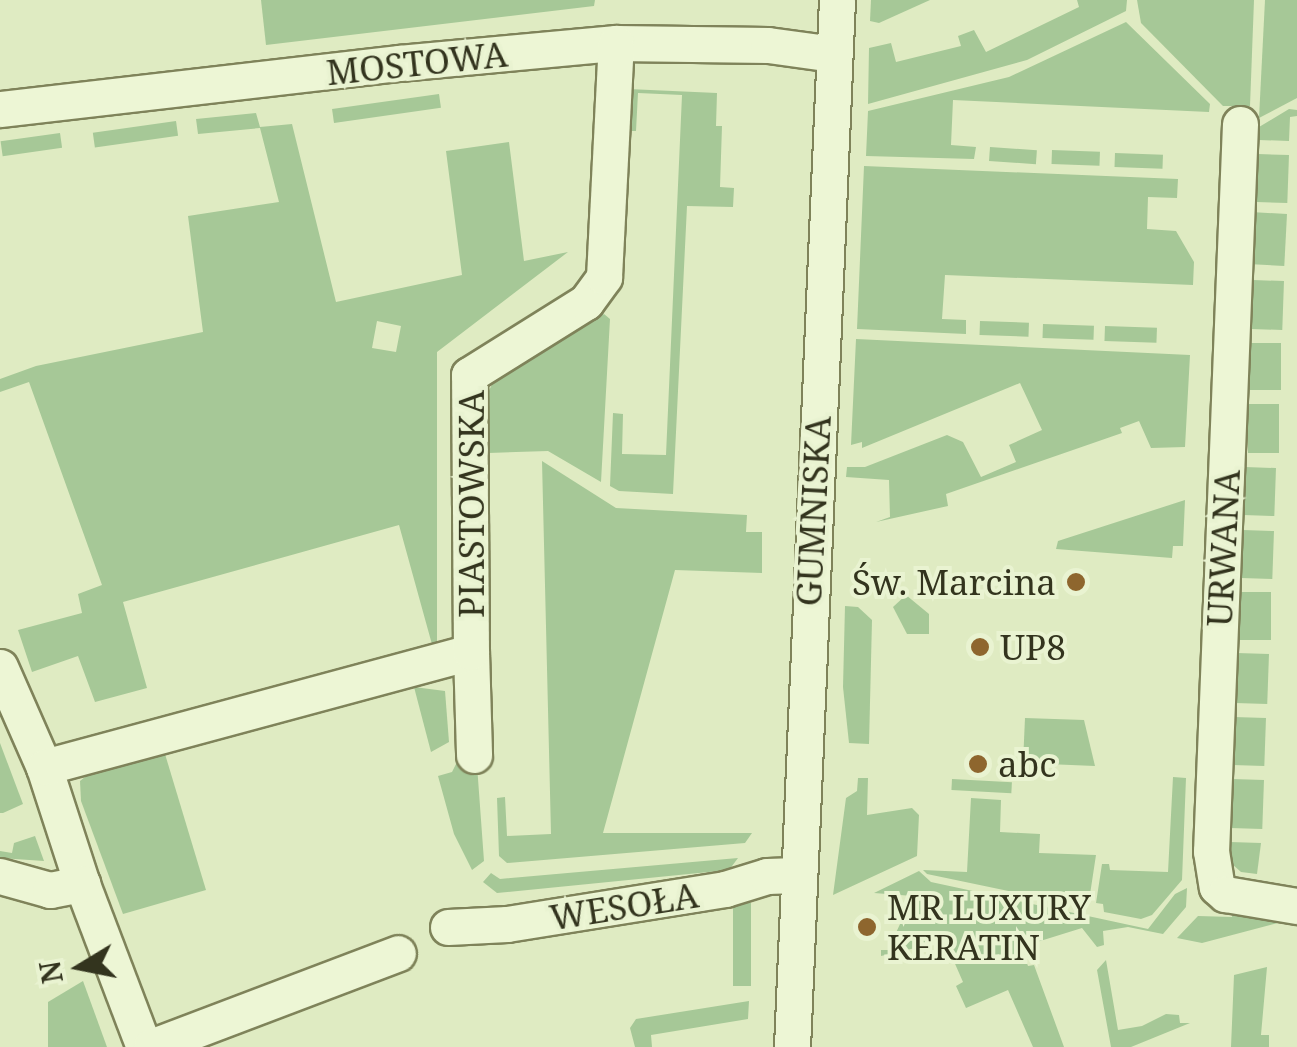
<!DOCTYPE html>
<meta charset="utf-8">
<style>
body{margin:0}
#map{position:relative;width:1297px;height:1047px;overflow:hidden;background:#dfebc2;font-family:"Noto Serif",serif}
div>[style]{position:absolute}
.green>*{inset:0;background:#a6c897;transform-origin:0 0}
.roads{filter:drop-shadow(2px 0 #7f835a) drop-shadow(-2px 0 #7f835a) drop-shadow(0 2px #7f835a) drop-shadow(0 -2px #7f835a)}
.minor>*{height:35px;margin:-17.5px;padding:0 17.5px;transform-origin:17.5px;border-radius:17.5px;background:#edf6d5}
.dots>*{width:28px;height:28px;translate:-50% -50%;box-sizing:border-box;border:5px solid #e9f3d1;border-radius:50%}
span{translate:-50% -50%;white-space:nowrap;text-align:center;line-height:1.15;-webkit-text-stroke:8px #e9f3d1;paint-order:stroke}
.street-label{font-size:35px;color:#33341e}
.poi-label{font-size:35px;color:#33341e}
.right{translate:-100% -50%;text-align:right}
.left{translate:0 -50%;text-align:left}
.north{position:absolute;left:30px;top:917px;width:100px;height:100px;-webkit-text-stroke:8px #e9f3d1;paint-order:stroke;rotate:260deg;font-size:28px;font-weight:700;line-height:40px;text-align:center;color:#33341e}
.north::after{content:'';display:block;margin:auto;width:35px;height:45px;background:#33341e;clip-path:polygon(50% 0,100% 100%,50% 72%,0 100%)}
</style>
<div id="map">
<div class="green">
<i style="clip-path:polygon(261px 0,595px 0,594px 6px,266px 45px)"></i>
<i style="clip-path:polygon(871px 0,930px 0,879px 23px,870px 21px)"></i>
<i style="clip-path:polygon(1077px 0,1127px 0,1126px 11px,1027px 60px,868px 104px,869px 48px,891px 43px,896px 62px,961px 46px,958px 36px,974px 30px,986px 52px,1079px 7px)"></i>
<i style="clip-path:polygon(1137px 0,1254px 0,1250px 106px,1223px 106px,1141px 23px)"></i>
<i style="clip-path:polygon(1265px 0,1297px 0,1297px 98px,1259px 118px)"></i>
<i style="clip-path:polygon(1126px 22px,1210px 104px,1209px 112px,953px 100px,951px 145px,976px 147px,974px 159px,866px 156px,868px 111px,1009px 77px)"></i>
<i style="clip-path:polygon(628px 89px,717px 93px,716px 126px,722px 126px,720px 187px,734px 188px,733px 207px,687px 206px,673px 494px,619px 491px,610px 486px,613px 413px,623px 414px,622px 454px,666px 455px,682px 95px,638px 93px,636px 131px,626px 131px)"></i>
<i style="left:439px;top:94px;width:14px;height:108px;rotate:82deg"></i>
<i style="clip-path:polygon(1289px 109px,1297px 110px,1297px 116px,1290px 117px,1289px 141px,1259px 140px,1259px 127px)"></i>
<i style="clip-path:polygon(evenodd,256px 113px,260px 127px,292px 124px,336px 302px,462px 275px,446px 151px,509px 142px,524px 261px,568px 252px,437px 352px,437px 645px,433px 648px,399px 525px,123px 602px,147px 688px,95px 702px,78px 656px,32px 672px,18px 630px,82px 613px,78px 594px,102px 585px,29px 382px,0 392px,0 379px,36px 366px,203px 332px,188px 216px,279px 202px,260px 128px,198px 134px,196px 119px,256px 113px,377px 321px,401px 326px,396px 352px,372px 348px,377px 321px)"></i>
<i style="left:176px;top:121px;width:15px;height:84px;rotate:82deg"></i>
<i style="left:60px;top:133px;width:15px;height:60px;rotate:82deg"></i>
<i style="left:990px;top:147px;width:47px;height:14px;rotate:4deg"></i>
<i style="left:1052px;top:150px;width:48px;height:14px;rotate:2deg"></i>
<i style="left:1115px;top:153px;width:48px;height:14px;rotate:2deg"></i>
<i style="left:1258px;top:154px;width:31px;height:48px;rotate:2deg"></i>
<i style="clip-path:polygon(864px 166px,1178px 179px,1177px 198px,1148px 197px,1147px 229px,1176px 231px,1194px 262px,1193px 285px,945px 275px,942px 319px,966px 320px,966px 334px,857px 329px)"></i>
<i style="left:1287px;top:214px;width:52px;height:32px;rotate:93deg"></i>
<i style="left:1253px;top:280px;width:31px;height:49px;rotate:2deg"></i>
<i style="clip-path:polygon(604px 314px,610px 319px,601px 482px,548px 451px,488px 453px,487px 395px,494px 380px)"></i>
<i style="left:980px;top:321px;width:49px;height:14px;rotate:2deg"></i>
<i style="left:1043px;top:324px;width:51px;height:14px;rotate:2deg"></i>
<i style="left:1105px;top:326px;width:52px;height:15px;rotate:2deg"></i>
<i style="clip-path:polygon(856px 339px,1190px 355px,1185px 447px,1151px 448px,1139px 421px,1120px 428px,1122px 433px,946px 494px,948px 506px,876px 522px,890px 517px,889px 480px,846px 477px,847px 467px,865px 467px,947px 435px,963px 442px,981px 477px,1016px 462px,1009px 445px,1042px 430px,1020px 383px,862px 448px,862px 442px,851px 445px)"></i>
<i style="left:1250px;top:343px;width:31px;height:47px"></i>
<i style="left:1248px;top:404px;width:31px;height:49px"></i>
<i style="clip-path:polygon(542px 461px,616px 508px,747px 515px,746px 532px,762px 532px,762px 573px,675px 570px,603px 833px,752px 833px,745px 843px,507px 863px,499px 856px,497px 798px,505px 797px,507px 836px,551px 834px)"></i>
<i style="left:1245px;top:467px;width:31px;height:48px;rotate:2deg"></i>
<i style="clip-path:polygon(1185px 500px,1183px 546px,1173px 546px,1172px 558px,1056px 549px,1058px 541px)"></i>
<i style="left:1243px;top:530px;width:31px;height:48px;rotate:2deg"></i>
<i style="left:1239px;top:592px;width:32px;height:48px"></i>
<i style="clip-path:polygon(906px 595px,929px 614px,929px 634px,907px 634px,893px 607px)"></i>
<i style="clip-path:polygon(845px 606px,858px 607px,872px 620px,869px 744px,849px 743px,843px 687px)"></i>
<i style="left:1237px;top:653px;width:32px;height:50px;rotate:2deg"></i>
<i style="clip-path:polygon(414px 687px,445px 691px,449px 742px,431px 752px)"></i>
<i style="left:1234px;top:717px;width:32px;height:48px;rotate:2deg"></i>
<i style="clip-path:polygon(1025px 718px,1084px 720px,1095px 766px,1023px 763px)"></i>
<i style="clip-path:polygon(0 743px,23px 804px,3px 813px,0 813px)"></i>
<i style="clip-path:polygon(165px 754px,206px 890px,123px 914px,81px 801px,80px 781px,90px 773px)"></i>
<i style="clip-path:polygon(460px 756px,477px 765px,484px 861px,472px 870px,454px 834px,438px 776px,452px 772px)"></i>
<i style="clip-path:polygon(1173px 777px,1186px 778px,1182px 880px,1152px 915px,1141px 919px,1104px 912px,1103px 904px,1096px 903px,1102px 864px,1109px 864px,1110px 870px,1168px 872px)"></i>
<i style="clip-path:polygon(858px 778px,868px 778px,867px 815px,912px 808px,919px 815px,917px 856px,833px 895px,846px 798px,857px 791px)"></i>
<i style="left:952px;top:779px;width:60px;height:11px;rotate:3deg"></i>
<i style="left:1232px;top:779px;width:32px;height:49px;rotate:2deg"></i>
<i style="clip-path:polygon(971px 798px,1001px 800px,1000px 832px,1040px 834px,1039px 853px,1096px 855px,1089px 901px,1056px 896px,1051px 900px,927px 874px,923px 870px,967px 872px)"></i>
<i style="clip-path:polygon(35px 836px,44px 861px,0 858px,0 851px,12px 853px,14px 843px)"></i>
<i style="clip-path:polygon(1230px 842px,1261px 843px,1257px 874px,1241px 872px,1232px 864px)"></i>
<i style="clip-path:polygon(738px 858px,729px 870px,497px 893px,483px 882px,491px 873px,500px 879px)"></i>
<i style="clip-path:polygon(919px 871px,931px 882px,1148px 929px,1175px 894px,1187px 888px,1186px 907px,1163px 934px,1128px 927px,1103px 931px,1104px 945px,1097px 947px,1082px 928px,1021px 947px,1028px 966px,1034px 965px,1064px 1047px,1033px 1047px,1008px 990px,966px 1008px,956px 986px,963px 982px,945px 941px,881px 956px,881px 950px,888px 950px,913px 896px,874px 893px)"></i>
<i style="left:733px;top:903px;width:18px;height:83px"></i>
<i style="clip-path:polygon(1233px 911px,1297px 918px,1202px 943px,1177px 938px,1198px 916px,1232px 917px)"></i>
<i style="clip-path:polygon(1106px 960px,1118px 1030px,1142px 1026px,1166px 1014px,1179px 1015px,1180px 1023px,1190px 1023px,1131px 1047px,1111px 1047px,1097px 970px)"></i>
<i style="clip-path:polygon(1267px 967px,1261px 1035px,1269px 1035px,1269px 1047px,1231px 1047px,1234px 975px)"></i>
<i style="clip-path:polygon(83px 981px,107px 1047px,48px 1047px,48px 1002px)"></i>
<i style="clip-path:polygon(749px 1001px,748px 1019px,651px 1035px,652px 1047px,635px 1047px,630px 1028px,636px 1019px)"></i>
</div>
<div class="roads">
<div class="minor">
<i style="left:0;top:109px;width:402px;rotate:-6.6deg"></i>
<i style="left:399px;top:63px;width:218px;rotate:-5.3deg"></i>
<i style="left:616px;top:43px;width:152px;rotate:0.8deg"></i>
<i style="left:768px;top:45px;width:67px;rotate:7.8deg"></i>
<i style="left:1240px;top:124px;width:728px;rotate:92.28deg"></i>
<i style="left:1211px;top:851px;width:36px;rotate:81deg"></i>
<i style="left:1217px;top:887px;width:11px;rotate:41deg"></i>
<i style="left:1225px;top:894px;width:73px;rotate:9.5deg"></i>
<i style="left:471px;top:652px;width:103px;rotate:88.3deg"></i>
<i style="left:0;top:667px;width:109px;rotate:66.3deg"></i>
<i style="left:44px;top:767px;width:123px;rotate:72deg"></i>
<i style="left:82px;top:884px;width:174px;rotate:69.2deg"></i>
<i style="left:44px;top:767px;width:442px;rotate:-15.1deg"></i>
<i style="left:471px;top:652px;width:277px;rotate:-90.4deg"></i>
<i style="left:469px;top:375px;width:138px;rotate:-32deg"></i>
<i style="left:586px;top:302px;width:31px;rotate:-54deg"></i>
<i style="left:604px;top:277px;width:234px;rotate:-87.1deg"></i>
<i style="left:0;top:876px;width:52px;rotate:15.6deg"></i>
<i style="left:50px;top:890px;width:33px;rotate:-11deg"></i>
<i style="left:448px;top:927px;width:59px;rotate:-2.9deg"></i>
<i style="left:507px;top:924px;width:221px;rotate:-9.1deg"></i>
<i style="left:725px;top:889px;width:44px;rotate:-17.2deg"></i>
<i style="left:767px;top:876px;width:30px;rotate:-2deg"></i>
<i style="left:151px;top:1047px;width:264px;rotate:-20.8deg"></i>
<i style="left:792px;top:1047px;width:1048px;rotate:-87.54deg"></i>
</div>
</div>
<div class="dots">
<i style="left:1076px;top:582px;background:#8e662e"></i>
<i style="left:980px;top:647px;background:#8e662e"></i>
<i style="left:978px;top:764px;background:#8e662e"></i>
<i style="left:867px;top:927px;background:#8e662e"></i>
</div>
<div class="street-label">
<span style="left:417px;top:63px;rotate:-6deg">MOSTOWA</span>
<span style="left:471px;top:504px;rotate:-90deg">PIASTOWSKA</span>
<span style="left:813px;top:511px;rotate:-87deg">GUMNISKA</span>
<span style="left:1223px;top:548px;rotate:-87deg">URWANA</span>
<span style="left:624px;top:906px;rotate:-9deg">WESOŁA</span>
</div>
<div class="poi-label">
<span class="right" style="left:1056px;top:582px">Św. Marcina</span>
<span class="left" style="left:1000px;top:647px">UP8</span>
<span class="left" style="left:998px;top:764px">abc</span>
<span class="left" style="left:887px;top:927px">MR LUXURY<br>KERATIN</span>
</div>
<div class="north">N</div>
</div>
